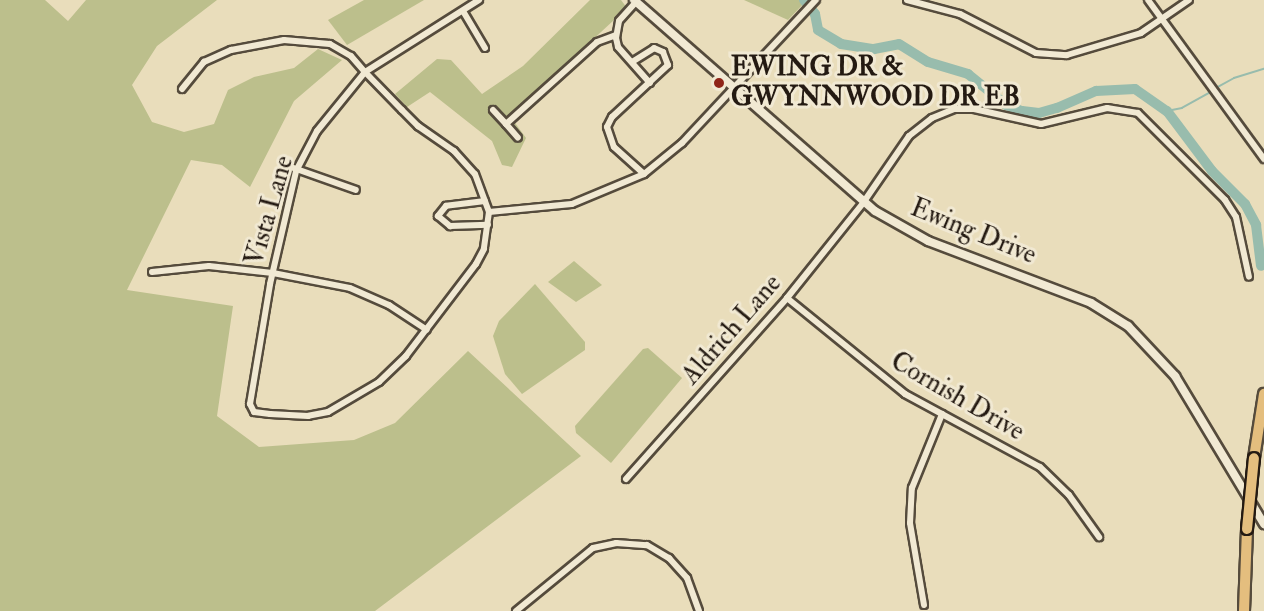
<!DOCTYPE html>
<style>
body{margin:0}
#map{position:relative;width:1264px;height:611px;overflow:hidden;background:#e9ddbb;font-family:"IM FELL Double Pica",serif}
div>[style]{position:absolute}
.green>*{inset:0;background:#bcbf8c}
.stream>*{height:1.5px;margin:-0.75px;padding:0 0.75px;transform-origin:0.75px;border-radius:0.75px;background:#98bcad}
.river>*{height:10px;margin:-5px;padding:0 5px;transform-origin:5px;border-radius:5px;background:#98bcad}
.roads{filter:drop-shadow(2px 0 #554b3c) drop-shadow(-2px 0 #554b3c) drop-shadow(0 2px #554b3c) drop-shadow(0 -2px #554b3c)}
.street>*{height:6px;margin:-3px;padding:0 3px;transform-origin:3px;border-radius:3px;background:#f1e9d3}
.secondary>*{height:8px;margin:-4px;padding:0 4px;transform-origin:4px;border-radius:4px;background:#f1e9d3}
.highway>*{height:10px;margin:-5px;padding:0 5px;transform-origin:5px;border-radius:5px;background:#e4be7e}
.bridges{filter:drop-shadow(2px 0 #241a12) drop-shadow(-2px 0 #241a12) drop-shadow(0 2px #241a12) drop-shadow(0 -2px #241a12)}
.highway-bridge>*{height:10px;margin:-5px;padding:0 5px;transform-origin:5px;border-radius:5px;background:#e4be7e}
.dots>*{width:16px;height:16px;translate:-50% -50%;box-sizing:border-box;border:3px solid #f1e9d3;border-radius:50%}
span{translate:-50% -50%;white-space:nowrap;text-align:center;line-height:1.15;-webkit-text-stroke:6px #f1e9d3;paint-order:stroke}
.poi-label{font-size:26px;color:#241a12;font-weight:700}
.left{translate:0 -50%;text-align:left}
.street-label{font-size:26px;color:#241a12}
</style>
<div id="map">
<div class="green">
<i style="clip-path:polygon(0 0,45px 0,68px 21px,86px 0,217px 0,157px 46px,132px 85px,152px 122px,184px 132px,214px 124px,228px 90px,254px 77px,294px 68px,318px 49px,342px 60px,294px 101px,250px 187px,222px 165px,191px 160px,127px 290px,233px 306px,217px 416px,259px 447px,354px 440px,395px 423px,468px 351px,581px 456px,375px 611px,0 611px)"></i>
<i style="clip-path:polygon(364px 0,424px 0,347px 45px,328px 20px)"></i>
<i style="clip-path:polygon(590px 0,621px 0,627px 8px,510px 116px,526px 138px,512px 167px,502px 165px,492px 141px,430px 92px,407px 107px,395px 94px,437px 59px,451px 60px,482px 94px,523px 66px)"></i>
<i style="clip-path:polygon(744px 0,807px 0,788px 20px)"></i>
<i style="clip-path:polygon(574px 261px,602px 285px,576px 302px,548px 282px)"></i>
<i style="clip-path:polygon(535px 284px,585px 342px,585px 350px,522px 394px,505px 374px,493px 336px,499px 321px)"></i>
<i style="clip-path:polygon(648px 348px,682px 378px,611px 463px,576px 433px,575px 426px,643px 349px)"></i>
</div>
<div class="stream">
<i style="left:1218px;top:87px;width:18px;rotate:-29deg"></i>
<i style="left:1234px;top:78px;width:31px;rotate:-17deg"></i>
<i style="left:1167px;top:111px;width:15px;rotate:-11deg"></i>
<i style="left:1182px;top:108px;width:31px;rotate:-29deg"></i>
</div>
<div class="river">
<i style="left:804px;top:0;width:18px;rotate:52deg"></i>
<i style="left:815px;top:14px;width:16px;rotate:79deg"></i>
<i style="left:818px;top:30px;width:27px;rotate:31deg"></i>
<i style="left:841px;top:44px;width:33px;rotate:9deg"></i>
<i style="left:874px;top:49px;width:25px;rotate:-11deg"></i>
<i style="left:899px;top:44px;width:34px;rotate:32deg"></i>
<i style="left:928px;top:62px;width:42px;rotate:16.7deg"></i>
<i style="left:968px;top:74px;width:49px;rotate:39.2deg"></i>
<i style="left:1006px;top:105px;width:17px;rotate:21deg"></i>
<i style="left:1022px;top:111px;width:17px;rotate:7deg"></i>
<i style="left:1039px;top:113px;width:19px;rotate:-16deg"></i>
<i style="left:1057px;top:108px;width:43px;rotate:-23.6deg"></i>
<i style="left:1096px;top:91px;width:39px;rotate:-3deg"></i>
<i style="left:1135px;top:89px;width:39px;rotate:35deg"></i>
<i style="left:1167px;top:111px;width:75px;rotate:53.1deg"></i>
<i style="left:1212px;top:171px;width:47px;rotate:45deg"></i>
<i style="left:1245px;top:204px;width:24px;rotate:62deg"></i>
<i style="left:1256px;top:225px;width:41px;rotate:83deg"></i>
</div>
<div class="roads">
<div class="street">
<i style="left:907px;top:0;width:55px;rotate:14.8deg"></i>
<i style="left:960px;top:14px;width:85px;rotate:27.2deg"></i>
<i style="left:1036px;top:53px;width:31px;rotate:4deg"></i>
<i style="left:1067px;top:55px;width:77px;rotate:-16.6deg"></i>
<i style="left:1141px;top:33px;width:58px;rotate:-34.5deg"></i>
<i style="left:1148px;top:0;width:197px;rotate:53.9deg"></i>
<i style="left:636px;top:2px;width:25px;rotate:132deg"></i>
<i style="left:619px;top:21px;width:17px;rotate:100deg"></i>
<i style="left:616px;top:38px;width:9px;rotate:77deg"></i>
<i style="left:618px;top:47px;width:48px;rotate:48.4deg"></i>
<i style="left:463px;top:11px;width:43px;rotate:59.3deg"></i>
<i style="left:632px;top:62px;width:26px;rotate:-32deg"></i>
<i style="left:654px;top:48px;width:10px;rotate:24deg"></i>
<i style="left:663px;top:52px;width:14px;rotate:69deg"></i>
<i style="left:668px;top:65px;width:76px;rotate:137.1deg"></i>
<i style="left:612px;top:117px;width:11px;rotate:117deg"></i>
<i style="left:607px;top:127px;width:21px;rotate:71deg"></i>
<i style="left:614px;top:147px;width:40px;rotate:42deg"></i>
<i style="left:182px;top:89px;width:35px;rotate:-51deg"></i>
<i style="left:204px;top:62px;width:30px;rotate:-24deg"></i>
<i style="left:231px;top:50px;width:54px;rotate:-10.7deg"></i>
<i style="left:284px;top:40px;width:46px;rotate:5deg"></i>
<i style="left:330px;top:44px;width:24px;rotate:30deg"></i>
<i style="left:351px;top:56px;width:21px;rotate:49deg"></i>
<i style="left:365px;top:72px;width:53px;rotate:45.8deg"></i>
<i style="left:402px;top:110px;width:23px;rotate:45deg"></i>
<i style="left:418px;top:126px;width:44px;rotate:34.8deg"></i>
<i style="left:454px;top:151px;width:31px;rotate:48deg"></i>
<i style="left:475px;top:174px;width:40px;rotate:69.8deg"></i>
<i style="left:489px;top:212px;width:37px;rotate:98deg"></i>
<i style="left:484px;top:249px;width:17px;rotate:118deg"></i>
<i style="left:476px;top:264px;width:116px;rotate:127.3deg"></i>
<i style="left:406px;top:356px;width:37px;rotate:136deg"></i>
<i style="left:379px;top:382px;width:59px;rotate:149.5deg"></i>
<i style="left:328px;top:412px;width:20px;rotate:169deg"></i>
<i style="left:308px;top:416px;width:38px;rotate:-177deg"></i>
<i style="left:270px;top:414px;width:16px;rotate:-173deg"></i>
<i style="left:254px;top:412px;width:9px;rotate:-117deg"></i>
<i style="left:250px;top:404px;width:122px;rotate:-80.5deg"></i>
<i style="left:270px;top:284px;width:116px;rotate:-77deg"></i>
<i style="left:296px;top:171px;width:45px;rotate:-62.3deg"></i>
<i style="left:317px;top:131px;width:76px;rotate:-50.9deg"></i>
<i style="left:365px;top:72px;width:135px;rotate:-32.3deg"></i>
<i style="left:493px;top:110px;width:19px;rotate:47deg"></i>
<i style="left:506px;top:124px;width:122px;rotate:-42deg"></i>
<i style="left:597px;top:42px;width:20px;rotate:-20deg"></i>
<i style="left:506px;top:124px;width:18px;rotate:49deg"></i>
<i style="left:285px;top:165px;width:75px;rotate:19.4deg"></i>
<i style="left:485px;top:201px;width:39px;rotate:173deg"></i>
<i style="left:446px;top:206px;width:13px;rotate:129deg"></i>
<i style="left:438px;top:216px;width:16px;rotate:40deg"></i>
<i style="left:450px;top:226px;width:38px;rotate:-2deg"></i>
<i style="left:489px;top:212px;width:83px;rotate:-5.5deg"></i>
<i style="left:572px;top:204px;width:78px;rotate:-22.6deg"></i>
<i style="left:644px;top:174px;width:49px;rotate:-39.2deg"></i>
<i style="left:682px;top:143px;width:196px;rotate:-46.9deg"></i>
<i style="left:152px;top:272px;width:57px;rotate:-6deg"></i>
<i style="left:209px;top:266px;width:64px;rotate:6.2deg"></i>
<i style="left:273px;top:273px;width:78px;rotate:11deg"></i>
<i style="left:350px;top:288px;width:43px;rotate:23.6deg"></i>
<i style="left:389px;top:305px;width:45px;rotate:33.3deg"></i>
<i style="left:787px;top:298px;width:152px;rotate:39.1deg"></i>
<i style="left:905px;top:394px;width:153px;rotate:28.4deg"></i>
<i style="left:1040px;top:467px;width:40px;rotate:44deg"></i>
<i style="left:1069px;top:495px;width:52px;rotate:54.5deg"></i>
<i style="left:626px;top:479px;width:242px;rotate:-48.3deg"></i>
<i style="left:787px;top:298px;width:122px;rotate:-51.3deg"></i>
<i style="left:863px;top:203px;width:81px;rotate:-55.5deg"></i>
<i style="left:909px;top:136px;width:29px;rotate:-38deg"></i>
<i style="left:932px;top:118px;width:24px;rotate:-22deg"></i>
<i style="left:954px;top:109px;width:20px"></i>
<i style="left:974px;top:109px;width:69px;rotate:12.6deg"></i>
<i style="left:1041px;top:124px;width:68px;rotate:-13.6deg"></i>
<i style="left:1107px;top:108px;width:31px;rotate:9deg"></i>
<i style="left:1138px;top:113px;width:123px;rotate:45deg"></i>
<i style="left:1225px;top:200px;width:20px;rotate:57deg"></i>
<i style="left:1236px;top:217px;width:61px;rotate:77.8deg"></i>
<i style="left:924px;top:605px;width:83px;rotate:-99.7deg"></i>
<i style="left:910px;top:523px;width:35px;rotate:-87deg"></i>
<i style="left:912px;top:488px;width:80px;rotate:-67.9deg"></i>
<i style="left:516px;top:611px;width:99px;rotate:-39.3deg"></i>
<i style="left:593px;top:548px;width:24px;rotate:-12deg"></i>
<i style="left:616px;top:543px;width:31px;rotate:4deg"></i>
<i style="left:647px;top:545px;width:26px;rotate:31deg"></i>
<i style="left:669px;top:558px;width:27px;rotate:48deg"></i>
<i style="left:687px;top:578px;width:35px;rotate:70deg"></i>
</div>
<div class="secondary">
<i style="left:634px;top:0;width:320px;rotate:41.2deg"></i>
<i style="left:875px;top:211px;width:61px;rotate:29.5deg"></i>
<i style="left:928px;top:241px;width:174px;rotate:20.8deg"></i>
<i style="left:1091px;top:303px;width:44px;rotate:31.9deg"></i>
<i style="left:1128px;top:326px;width:69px;rotate:46.8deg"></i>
<i style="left:1175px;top:376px;width:173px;rotate:59deg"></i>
</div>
<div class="highway">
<i style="left:1254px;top:458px;width:65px;rotate:-81.1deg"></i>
<i style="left:1244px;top:611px;width:82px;rotate:-87.9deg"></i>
</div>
</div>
<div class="bridges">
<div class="highway-bridge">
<i style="left:1247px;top:529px;width:71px;rotate:-84.4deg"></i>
</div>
</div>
<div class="dots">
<i style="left:719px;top:83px;background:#8f2418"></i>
</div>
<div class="poi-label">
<span class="left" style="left:731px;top:83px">EWING DR &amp;<br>GWYNNWOOD DR EB</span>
</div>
<div class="street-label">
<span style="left:270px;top:211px;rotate:-74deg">Vista Lane</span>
<span style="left:973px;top:232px;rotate:22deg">Ewing Drive</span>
<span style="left:732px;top:330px;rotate:-49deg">Aldrich Lane</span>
<span style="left:957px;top:397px;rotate:30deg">Cornish Drive</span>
</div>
</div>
